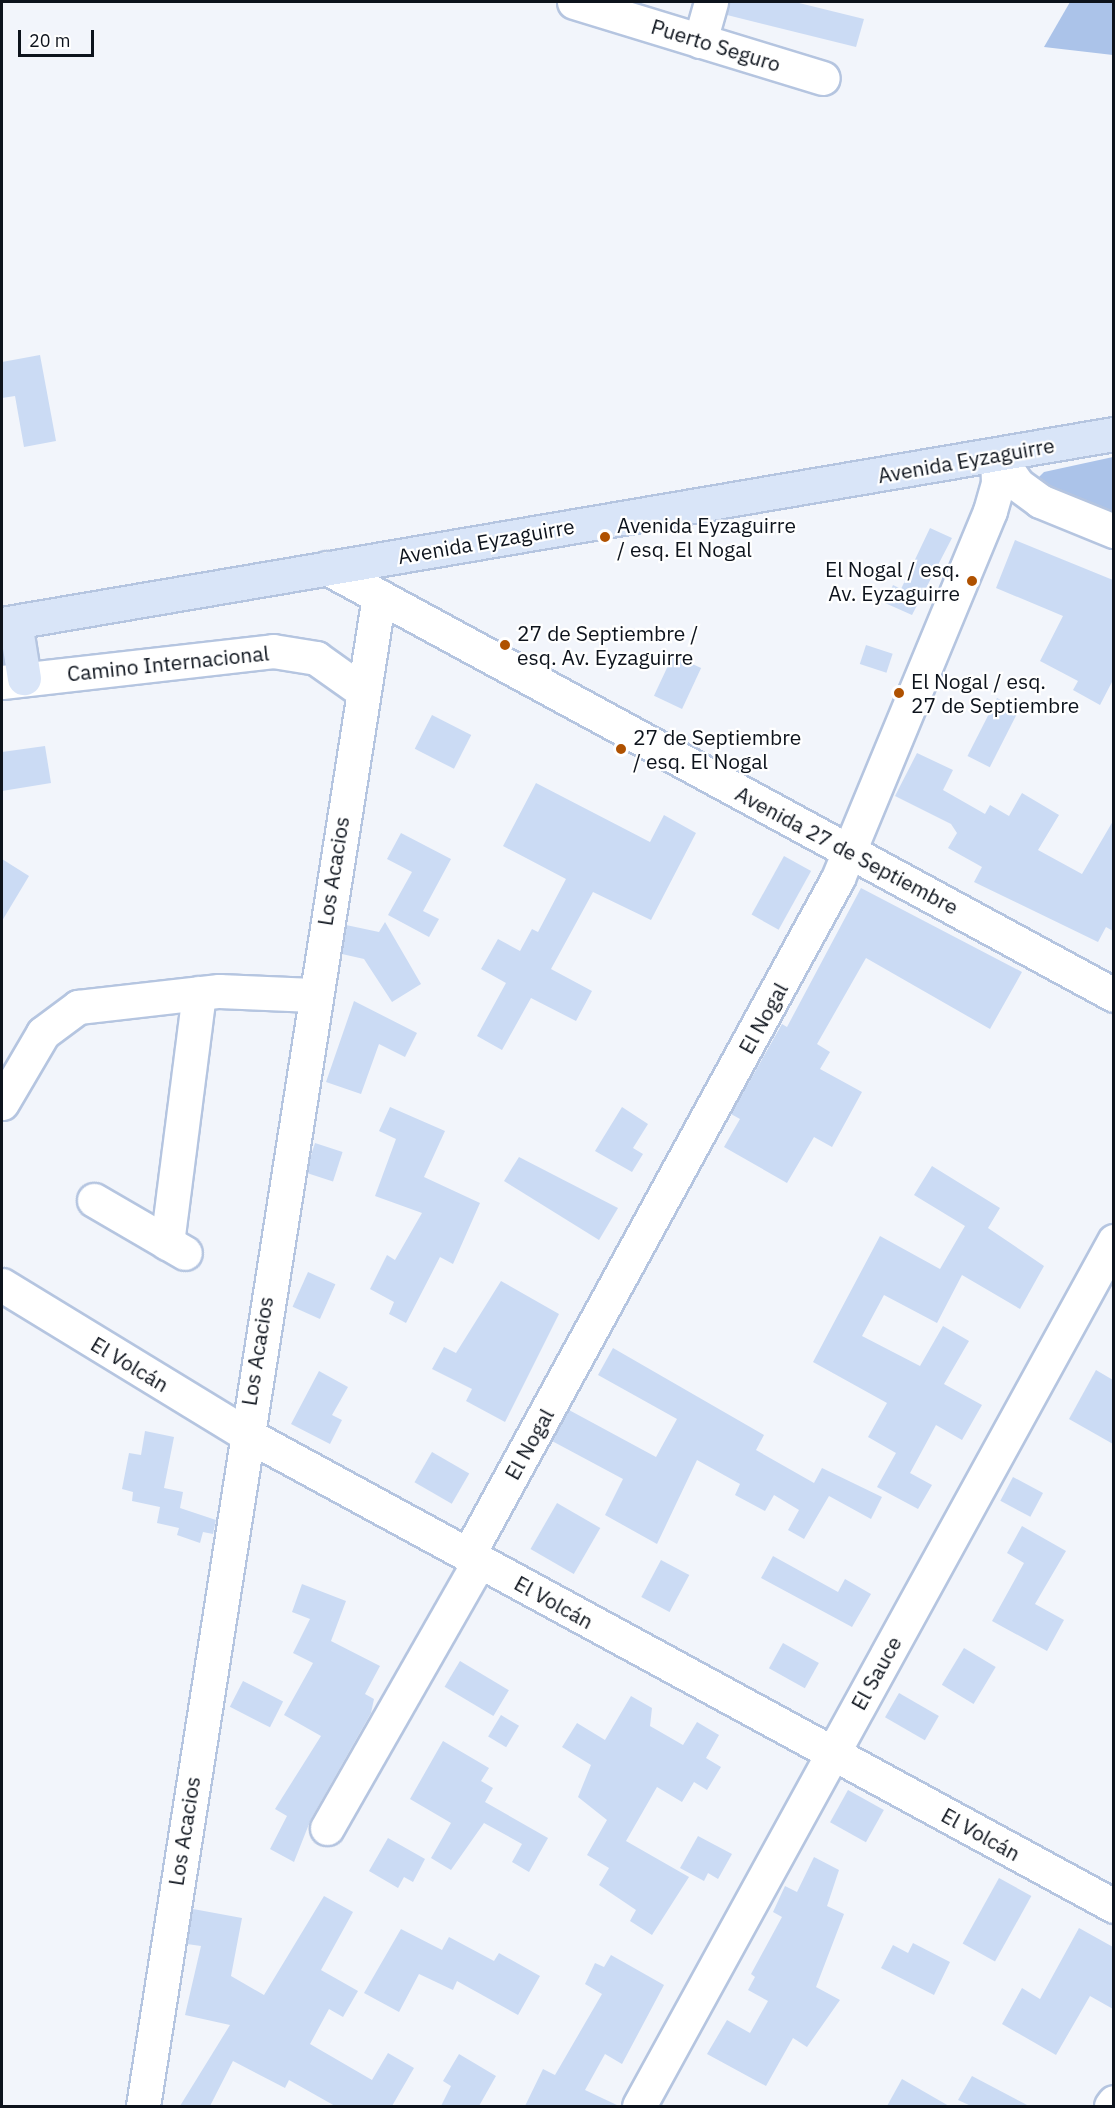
<!DOCTYPE html>
<meta charset="utf-8">
<style>
body{margin:0}
#map{position:relative;width:1115px;height:2108px;overflow:hidden;background:#f2f5fb;font-family:"IBM Plex Sans",sans-serif}
div>[style]{position:absolute}
.green>*{inset:0;background:#abc3e9}
.building>*{inset:0;background:#cbdbf4;transform-origin:0 0}
.roads{filter:drop-shadow(2px 0 #b5c5e0) drop-shadow(-2px 0 #b5c5e0) drop-shadow(0 2px #b5c5e0) drop-shadow(0 -2px #b5c5e0)}
.minor>*{height:33px;margin:-16.5px;padding:0 16.5px;transform-origin:16.5px;border-radius:16.5px;background:#fff}
.major>*{height:33px;margin:-16.5px;padding:0 16.5px;transform-origin:16.5px;border-radius:16.5px;background:#d9e5f8}
.dots>*{width:16px;height:16px;translate:-50% -50%;box-sizing:border-box;border:3px solid #fff;border-radius:50%}
span{translate:-50% -50%;white-space:nowrap;text-align:center;line-height:1.15;-webkit-text-stroke:4.5px #fff;paint-order:stroke}
.street-label{font-size:21px;color:#0d131c}
.poi-label{font-size:21px;color:#0d131c}
.left{translate:0 -50%;text-align:left}
.right{translate:-100% -50%;text-align:right}
.frame{position:absolute;inset:0;border:3px solid #0d131c;pointer-events:none}
.scale{position:absolute;left:18px;top:30px;width:76px;height:27px;box-sizing:border-box;border:3px solid #0d131c;border-top:0;padding-left:8px;font-size:18px;line-height:21px;white-space:nowrap;color:#0d131c;-webkit-text-stroke:4px #fff;paint-order:stroke}
</style>
<div id="map">
<div class="green">
<i style="clip-path:polygon(1070px 2px,1113px 2px,1113px 55px,1044px 47px)"></i>
<i style="clip-path:polygon(1113px 457px,1113px 526px,1037px 479px,1044px 472px)"></i>
</div>
<div class="building">
<i style="clip-path:polygon(729px 2px,795px 2px,864px 19px,856px 47px,727px 15px)"></i>
<i style="clip-path:polygon(40px 355px,56px 441px,24px 447px,15px 396px,2px 398px,2px 362px)"></i>
<i style="clip-path:polygon(930px 528px,952px 538px,912px 615px,885px 603px,893px 585px,901px 589px)"></i>
<i style="clip-path:polygon(1015px 540px,1113px 580px,1113px 680px,1100px 705px,1073px 690px,1078px 681px,1040px 661px,1063px 616px,996px 588px)"></i>
<i style="left:866px;top:645px;width:28px;height:20px;rotate:18deg"></i>
<i style="left:673px;top:655px;width:31px;height:45px;rotate:25deg"></i>
<i style="left:997px;top:698px;width:25px;height:65px;rotate:27deg"></i>
<i style="left:432px;top:715px;width:44px;height:38px;rotate:27deg"></i>
<i style="clip-path:polygon(45px 746px,51px 783px,2px 791px,2px 752px)"></i>
<i style="clip-path:polygon(917px 753px,953px 770px,943px 790px,985px 814px,990px 805px,1009px 816px,1022px 793px,1059px 815px,1038px 850px,1082px 874px,1113px 821px,1113px 931px,1106px 927px,1098px 942px,974px 882px,982px 867px,948px 848px,957px 833px,951px 824px,895px 796px)"></i>
<i style="clip-path:polygon(536px 783px,650px 842px,664px 815px,696px 833px,651px 920px,593px 892px,551px 969px,592px 991px,576px 1021px,531px 998px,502px 1050px,477px 1036px,506px 983px,481px 969px,498px 939px,520px 951px,532px 929px,538px 932px,566px 879px,503px 846px)"></i>
<i style="clip-path:polygon(401px 833px,451px 859px,423px 911px,439px 919px,429px 937px,388px 915px,412px 872px,387px 859px)"></i>
<i style="left:784px;top:856px;width:31px;height:67px;rotate:29deg"></i>
<i style="clip-path:polygon(2px 859px,29px 876px,2px 921px)"></i>
<i style="clip-path:polygon(861px 888px,1022px 972px,990px 1029px,866px 958px,817px 1044px,830px 1052px,820px 1069px,862px 1092px,832px 1147px,814px 1137px,787px 1183px,724px 1147px,740px 1119px,731px 1114px,782px 1024px,787px 1027px)"></i>
<i style="clip-path:polygon(385px 922px,421px 984px,392px 1002px,364px 959px,342px 954px,346px 925px,379px 932px)"></i>
<i style="clip-path:polygon(354px 1001px,417px 1033px,405px 1057px,379px 1044px,361px 1094px,326px 1082px)"></i>
<i style="clip-path:polygon(390px 1107px,445px 1131px,424px 1177px,480px 1203px,453px 1264px,440px 1257px,406px 1323px,389px 1314px,394px 1302px,370px 1289px,387px 1255px,395px 1260px,422px 1213px,375px 1196px,396px 1139px,379px 1131px)"></i>
<i style="clip-path:polygon(622px 1107px,648px 1124px,633px 1148px,643px 1154px,632px 1172px,595px 1151px)"></i>
<i style="left:315px;top:1143px;width:29px;height:31px;rotate:18deg"></i>
<i style="clip-path:polygon(519px 1157px,618px 1208px,599px 1240px,504px 1181px)"></i>
<i style="clip-path:polygon(932px 1166px,1000px 1208px,988px 1228px,1044px 1266px,1020px 1309px,962px 1275px,937px 1323px,884px 1295px,862px 1336px,920px 1366px,943px 1326px,969px 1341px,944px 1384px,982px 1405px,962px 1440px,936px 1425px,910px 1473px,932px 1485px,918px 1509px,877px 1487px,896px 1453px,868px 1437px,887px 1403px,813px 1362px,880px 1236px,940px 1269px,965px 1226px,914px 1195px)"></i>
<i style="left:308px;top:1272px;width:30px;height:38px;rotate:24deg"></i>
<i style="clip-path:polygon(501px 1281px,559px 1314px,505px 1422px,466px 1401px,472px 1389px,432px 1369px,444px 1347px,456px 1353px)"></i>
<i style="clip-path:polygon(613px 1348px,764px 1435px,756px 1450px,814px 1483px,822px 1468px,882px 1497px,871px 1519px,829px 1496px,804px 1539px,788px 1530px,799px 1510px,774px 1495px,765px 1511px,735px 1495px,740px 1484px,697px 1460px,657px 1544px,605px 1515px,623px 1479px,552px 1441px,569px 1410px,656px 1457px,677px 1419px,598px 1375px)"></i>
<i style="clip-path:polygon(1096px 1370px,1113px 1380px,1113px 1444px,1069px 1419px)"></i>
<i style="clip-path:polygon(319px 1371px,348px 1387px,332px 1415px,342px 1420px,330px 1444px,291px 1424px)"></i>
<i style="clip-path:polygon(145px 1431px,174px 1437px,164px 1488px,183px 1492px,180px 1508px,216px 1520px,213px 1534px,203px 1532px,200px 1543px,177px 1535px,179px 1528px,157px 1523px,160px 1507px,132px 1501px,133px 1492px,122px 1489px,129px 1453px,141px 1455px)"></i>
<i style="left:432px;top:1452px;width:43px;height:35px;rotate:30deg"></i>
<i style="left:1013px;top:1477px;width:34px;height:27px;rotate:28deg"></i>
<i style="left:557px;top:1503px;width:50px;height:53px;rotate:30deg"></i>
<i style="clip-path:polygon(1022px 1526px,1066px 1551px,1035px 1604px,1064px 1620px,1047px 1651px,992px 1621px,1024px 1563px,1007px 1553px)"></i>
<i style="clip-path:polygon(773px 1556px,838px 1592px,845px 1579px,871px 1594px,852px 1627px,761px 1578px)"></i>
<i style="left:661px;top:1560px;width:32px;height:42px;rotate:28deg"></i>
<i style="clip-path:polygon(302px 1584px,346px 1601px,331px 1641px,380px 1666px,365px 1694px,374px 1699px,371px 1713px,311px 1819px,294px 1862px,270px 1849px,287px 1816px,275px 1809px,321px 1736px,284px 1715px,313px 1663px,293px 1653px,310px 1619px,292px 1612px)"></i>
<i style="left:783px;top:1643px;width:41px;height:29px;rotate:29deg"></i>
<i style="left:964px;top:1648px;width:37px;height:43px;rotate:31deg"></i>
<i style="left:460px;top:1661px;width:57px;height:30px;rotate:31deg"></i>
<i style="left:243px;top:1681px;width:45px;height:29px;rotate:27deg"></i>
<i style="left:899px;top:1693px;width:46px;height:28px;rotate:30deg"></i>
<i style="clip-path:polygon(631px 1696px,652px 1708px,650px 1726px,683px 1745px,697px 1722px,719px 1735px,706px 1758px,721px 1767px,707px 1790px,694px 1782px,682px 1802px,657px 1787px,626px 1841px,689px 1877px,652px 1935px,630px 1921px,636px 1910px,599px 1885px,609px 1868px,587px 1855px,607px 1820px,578px 1797px,591px 1765px,562px 1747px,577px 1723px,605px 1740px)"></i>
<i style="left:501px;top:1715px;width:21px;height:25px;rotate:31deg"></i>
<i style="clip-path:polygon(443px 1741px,489px 1768px,481px 1781px,493px 1788px,485px 1802px,548px 1838px,529px 1872px,512px 1862px,522px 1844px,484px 1823px,451px 1870px,431px 1858px,451px 1823px,410px 1799px)"></i>
<i style="left:848px;top:1790px;width:41px;height:37px;rotate:29deg"></i>
<i style="clip-path:polygon(698px 1836px,732px 1854px,718px 1879px,708px 1873px,704px 1881px,680px 1868px)"></i>
<i style="clip-path:polygon(388px 1838px,425px 1859px,413px 1882px,404px 1877px,398px 1888px,369px 1871px)"></i>
<i style="clip-path:polygon(814px 1857px,839px 1870px,827px 1906px,844px 1914px,816px 1987px,840px 2000px,807px 2047px,793px 2038px,766px 2086px,707px 2054px,727px 2020px,750px 2033px,768px 2001px,748px 1990px,755px 1977px,751px 1974px,782px 1917px,773px 1912px,785px 1886px,797px 1892px)"></i>
<i style="left:999px;top:1878px;width:37px;height:75px;rotate:29deg"></i>
<i style="clip-path:polygon(324px 1896px,353px 1912px,321px 1970px,358px 1991px,343px 2017px,329px 2009px,310px 2044px,372px 2080px,388px 2053px,414px 2068px,392px 2106px,335px 2106px,289px 2080px,285px 2088px,233px 2061px,210px 2106px,180px 2106px,230px 2025px,185px 2015px,201px 1946px,187px 1944px,193px 1909px,242px 1918px,231px 1976px,264px 1995px)"></i>
<i style="clip-path:polygon(1079px 1928px,1113px 1947px,1113px 2009px,1090px 1996px,1056px 2055px,1002px 2024px,1022px 1988px,1040px 1999px)"></i>
<i style="clip-path:polygon(401px 1929px,442px 1950px,449px 1937px,494px 1961px,499px 1953px,540px 1976px,518px 2015px,457px 1981px,453px 1990px,419px 1974px,399px 2012px,364px 1993px)"></i>
<i style="clip-path:polygon(913px 1943px,950px 1962px,934px 1995px,881px 1968px,893px 1945px,908px 1953px)"></i>
<i style="clip-path:polygon(611px 1955px,664px 1985px,622px 2064px,605px 2054px,585px 2090px,619px 2106px,525px 2106px,543px 2069px,555px 2075px,602px 1994px,585px 1984px,595px 1963px,604px 1967px)"></i>
<i style="clip-path:polygon(459px 2054px,496px 2076px,479px 2106px,441px 2106px,451px 2086px,443px 2081px)"></i>
<i style="clip-path:polygon(972px 2076px,1029px 2106px,971px 2106px,958px 2100px)"></i>
<i style="clip-path:polygon(902px 2079px,949px 2106px,887px 2106px)"></i>
</div>
<div class="roads">
<div class="minor">
<i style="left:574px;top:2px;width:260px;rotate:17deg"></i>
<i style="left:700px;top:41px;width:41px;rotate:-74.2deg"></i>
<i style="left:997px;top:455px;width:35px;rotate:55deg"></i>
<i style="left:1017px;top:484px;width:29px;rotate:36deg"></i>
<i style="left:1040px;top:501px;width:80px;rotate:22.1deg"></i>
<i style="left:327px;top:568px;width:895px;rotate:28.48deg"></i>
<i style="left:2px;top:682px;width:273px;rotate:-6.5deg"></i>
<i style="left:273px;top:651px;width:44px;rotate:9.2deg"></i>
<i style="left:316px;top:658px;width:55px;rotate:35.4deg"></i>
<i style="left:2px;top:1103px;width:81px;rotate:-59.6deg"></i>
<i style="left:43px;top:1033px;width:44px;rotate:-36.6deg"></i>
<i style="left:78px;top:1007px;width:142px;rotate:-6.5deg"></i>
<i style="left:219px;top:991px;width:94px;rotate:2.4deg"></i>
<i style="left:94px;top:1200px;width:105px;rotate:30.2deg"></i>
<i style="left:167px;top:1243px;width:252px;rotate:-82.7deg"></i>
<i style="left:2px;top:1285px;width:284px;rotate:31.4deg"></i>
<i style="left:244px;top:1433px;width:990px;rotate:28.53deg"></i>
<i style="left:468px;top:1555px;width:772px;rotate:-61.34deg"></i>
<i style="left:838px;top:878px;width:397px;rotate:-67.5deg"></i>
<i style="left:990px;top:511px;width:29px;rotate:-74deg"></i>
<i style="left:998px;top:483px;width:28px;rotate:-92deg"></i>
<i style="left:327px;top:1828px;width:307px;rotate:-60.3deg"></i>
<i style="left:143px;top:2106px;width:1528px;rotate:-81.12deg"></i>
<i style="left:639px;top:2106px;width:987px;rotate:-61.23deg"></i>
<i style="left:1111px;top:2106px;width:5px;rotate:-53deg"></i>
</div>
<div class="major">
<i style="left:15px;top:622px;width:57px;rotate:80.9deg"></i>
<i style="left:2px;top:624px;width:1128px;rotate:-9.7deg"></i>
</div>
</div>
<div class="dots">
<i style="left:605px;top:537px;background:#af5100"></i>
<i style="left:972px;top:581px;background:#af5100"></i>
<i style="left:505px;top:645px;background:#af5100"></i>
<i style="left:899px;top:693px;background:#af5100"></i>
<i style="left:621px;top:749px;background:#af5100"></i>
</div>
<div class="street-label">
<span style="left:716px;top:45px;rotate:17deg">Puerto Seguro</span>
<span style="left:966px;top:460px;rotate:-10deg">Avenida Eyzaguirre</span>
<span style="left:486px;top:541px;rotate:-10deg">Avenida Eyzaguirre</span>
<span style="left:168px;top:663px;rotate:-6deg">Camino Internacional</span>
<span style="left:847px;top:850px;rotate:28deg">Avenida 27 de Septiembre</span>
<span style="left:333px;top:871px;rotate:-81deg">Los Acacios</span>
<span style="left:763px;top:1018px;rotate:-61deg">El Nogal</span>
<span style="left:257px;top:1351px;rotate:-81deg">Los Acacios</span>
<span style="left:130px;top:1364px;rotate:31deg">El Volcán</span>
<span style="left:529px;top:1444px;rotate:-61deg">El Nogal</span>
<span style="left:554px;top:1602px;rotate:29deg">El Volcán</span>
<span style="left:876px;top:1673px;rotate:-61deg">El Sauce</span>
<span style="left:184px;top:1831px;rotate:-81deg">Los Acacios</span>
<span style="left:981px;top:1834px;rotate:29deg">El Volcán</span>
</div>
<div class="poi-label">
<span class="left" style="left:617px;top:537px">Avenida Eyzaguirre<br>/ esq. El Nogal</span>
<span class="right" style="left:960px;top:581px">El Nogal / esq.<br>Av. Eyzaguirre</span>
<span class="left" style="left:517px;top:645px">27 de Septiembre /<br>esq. Av. Eyzaguirre</span>
<span class="left" style="left:911px;top:693px">El Nogal / esq.<br>27 de Septiembre</span>
<span class="left" style="left:633px;top:749px">27 de Septiembre<br>/ esq. El Nogal</span>
</div>
<div class="frame"></div>
<div class="scale">20 m</div>
</div>
